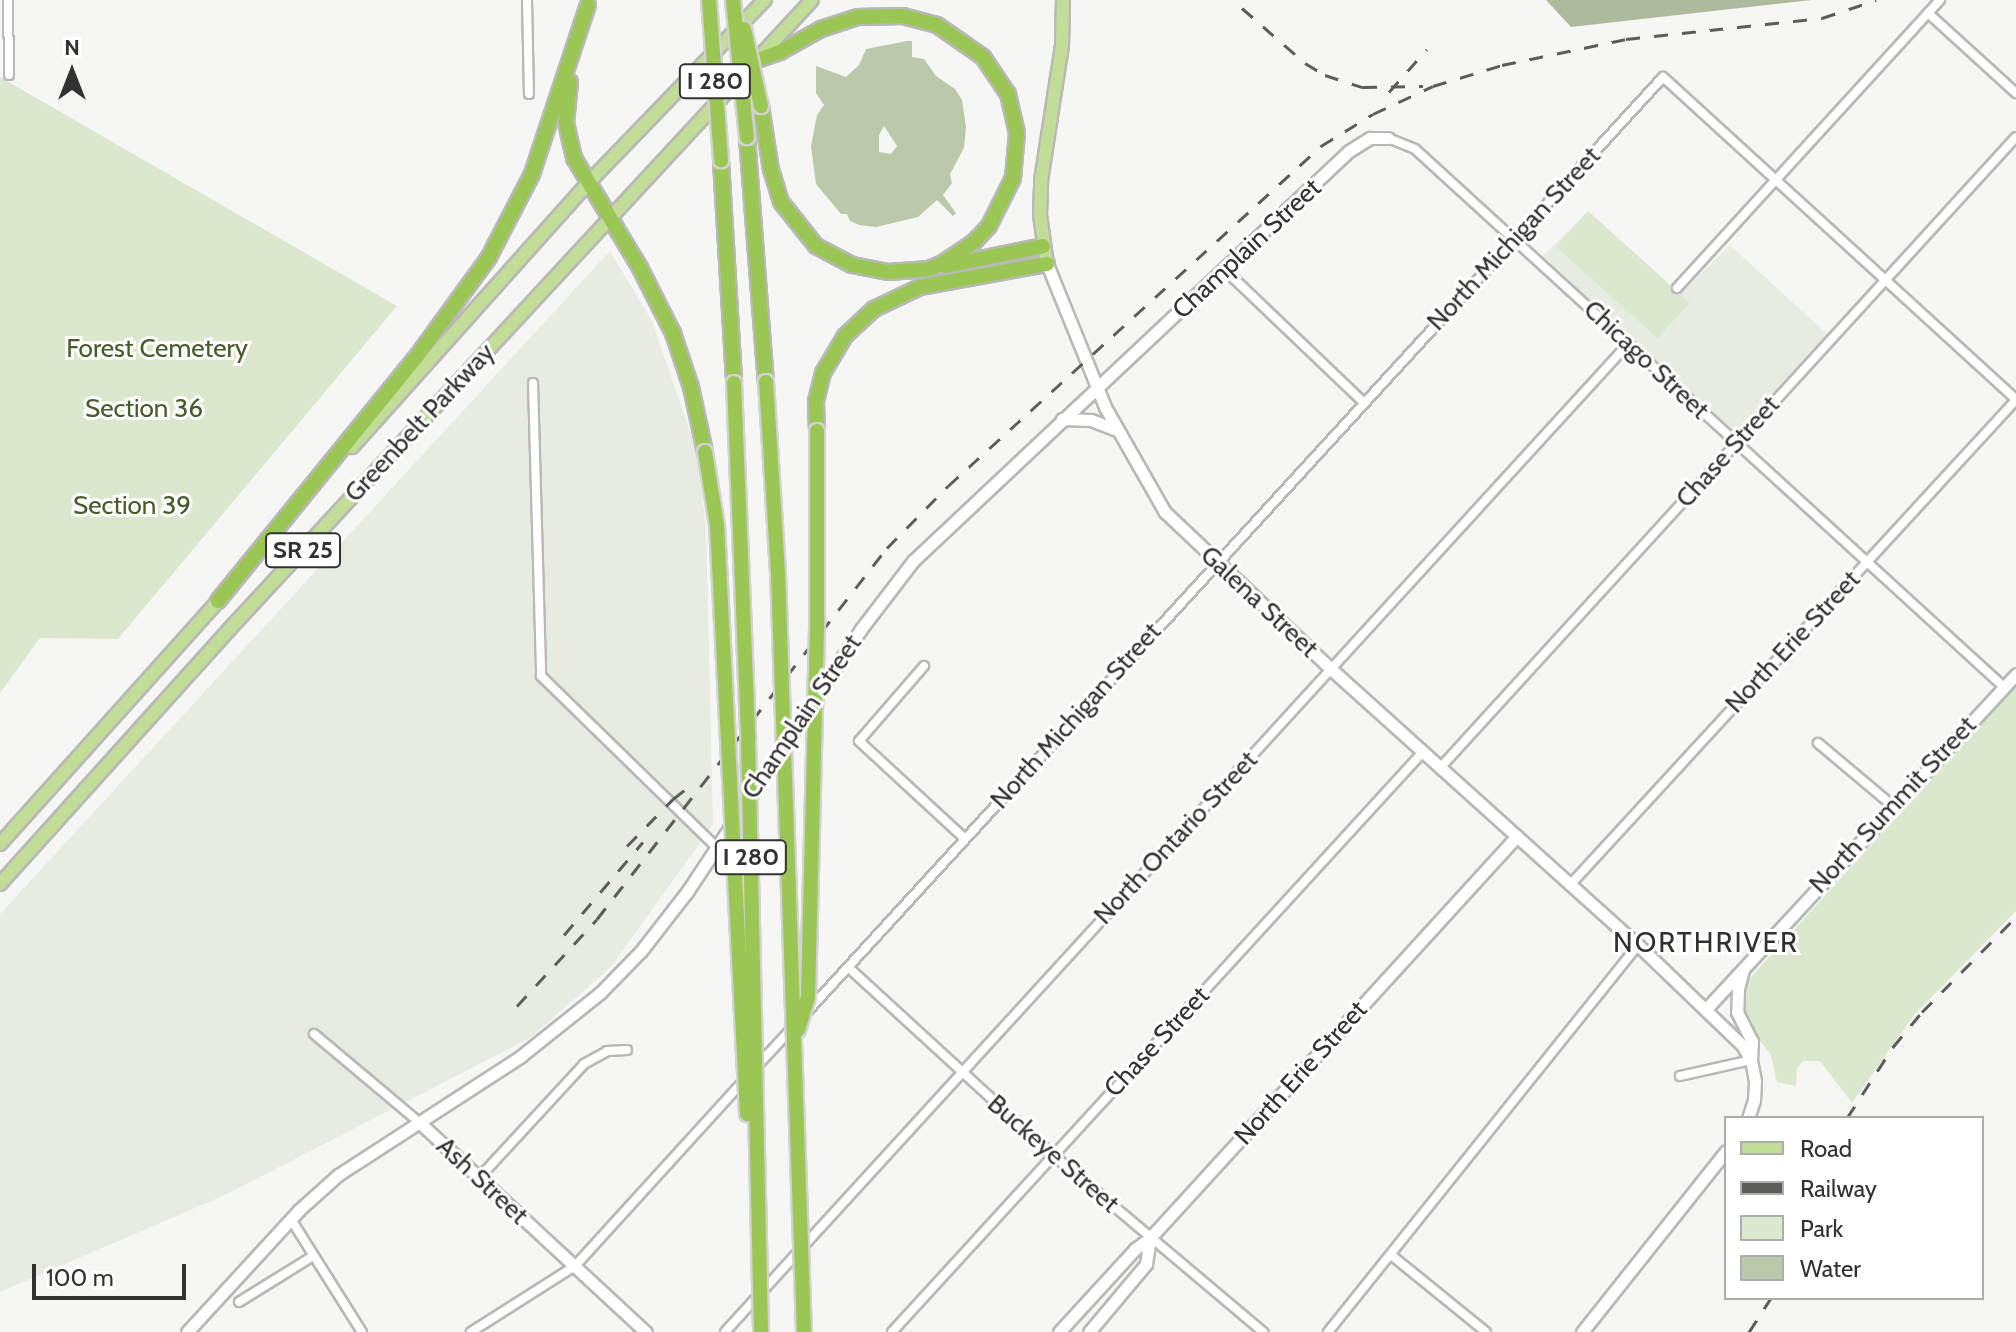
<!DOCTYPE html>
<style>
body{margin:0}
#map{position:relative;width:2016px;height:1332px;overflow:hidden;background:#f6f7f4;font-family:Cabin,sans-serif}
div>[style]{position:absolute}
.built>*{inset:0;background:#e7ece2}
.green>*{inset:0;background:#dce8ce;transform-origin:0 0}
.forest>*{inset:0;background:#adbb9c}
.water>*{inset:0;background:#bbc9aa}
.roads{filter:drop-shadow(2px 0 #b8b9b6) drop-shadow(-2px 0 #b8b9b6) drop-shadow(0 2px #b8b9b6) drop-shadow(0 -2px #b8b9b6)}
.street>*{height:8px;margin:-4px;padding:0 4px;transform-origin:4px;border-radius:4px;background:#fff}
.secondary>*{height:11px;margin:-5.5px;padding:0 5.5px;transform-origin:5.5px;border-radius:5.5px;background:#fff}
.primary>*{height:12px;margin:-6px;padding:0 6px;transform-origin:6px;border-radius:6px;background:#c2dd98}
.highway>*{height:14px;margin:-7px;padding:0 7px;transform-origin:7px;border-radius:7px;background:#9ac753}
.rail>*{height:3px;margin-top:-1.5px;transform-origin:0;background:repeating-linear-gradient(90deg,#5c5d5b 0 14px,transparent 0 28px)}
.bridges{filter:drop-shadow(2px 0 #d2d2d2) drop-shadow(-2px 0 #d2d2d2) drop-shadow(0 2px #d2d2d2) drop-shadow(0 -2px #d2d2d2)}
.highway-bridge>*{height:14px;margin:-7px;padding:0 7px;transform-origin:7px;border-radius:7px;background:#9ac753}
span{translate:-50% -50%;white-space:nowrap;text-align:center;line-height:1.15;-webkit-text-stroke:6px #fff;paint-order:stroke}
.shield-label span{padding:2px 6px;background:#fff;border:2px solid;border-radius:6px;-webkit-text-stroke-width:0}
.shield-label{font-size:24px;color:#313231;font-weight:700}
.street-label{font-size:26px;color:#313231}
.park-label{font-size:26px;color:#475b2b}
.neighbourhood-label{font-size:28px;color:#2f312e;letter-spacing:2px}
.legend{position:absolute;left:1724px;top:1116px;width:260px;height:184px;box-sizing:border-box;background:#fff;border:2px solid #adadad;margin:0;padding:10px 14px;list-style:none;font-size:24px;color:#313231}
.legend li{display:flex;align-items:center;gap:16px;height:40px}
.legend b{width:40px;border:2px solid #adadad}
.north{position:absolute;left:32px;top:32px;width:80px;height:80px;-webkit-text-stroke:6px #fff;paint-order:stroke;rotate:0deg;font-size:22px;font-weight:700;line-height:32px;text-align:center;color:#313231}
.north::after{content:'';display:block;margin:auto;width:28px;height:36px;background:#313231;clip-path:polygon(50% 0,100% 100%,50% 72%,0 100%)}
.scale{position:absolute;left:32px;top:1264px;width:154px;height:36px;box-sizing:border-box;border:4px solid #313231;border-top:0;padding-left:10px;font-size:24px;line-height:28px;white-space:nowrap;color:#313231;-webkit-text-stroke:6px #fff;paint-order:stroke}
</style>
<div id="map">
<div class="built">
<i style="clip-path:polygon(1588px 211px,1680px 294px,1730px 245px,1827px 334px,1735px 433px,1543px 256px)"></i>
<i style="clip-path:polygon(610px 251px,652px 321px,695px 446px,706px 526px,713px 825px,610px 968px,530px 1038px,225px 1195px,0 1292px,0 914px)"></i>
</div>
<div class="green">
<i style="clip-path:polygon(0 77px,397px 306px,118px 639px,40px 638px,0 693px)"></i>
<i style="left:1588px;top:211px;width:137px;height:48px;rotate:42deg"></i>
<i style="clip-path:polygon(2016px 686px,2016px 911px,1915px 1014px,1852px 1103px,1820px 1061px,1803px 1061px,1797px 1069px,1796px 1086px,1777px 1082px,1771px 1055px,1744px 1020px,1742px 1005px,1749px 979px)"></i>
</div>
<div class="forest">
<i style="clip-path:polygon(1546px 0,1812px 0,1571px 27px)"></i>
</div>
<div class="water">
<i style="clip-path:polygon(evenodd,907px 41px,912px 41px,912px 57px,924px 59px,936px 76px,955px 89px,962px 100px,966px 127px,964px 148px,950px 174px,952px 183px,943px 195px,956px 213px,953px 216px,937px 200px,918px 217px,876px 227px,859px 225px,850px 221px,847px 214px,841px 214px,816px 184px,811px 146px,817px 115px,824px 105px,816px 93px,816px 66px,846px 77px,859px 65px,866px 49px,907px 41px,884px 126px,897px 146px,891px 154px,879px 152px,879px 135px,884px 126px)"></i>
</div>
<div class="roads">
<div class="street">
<i style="left:8px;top:0;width:75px;rotate:89.2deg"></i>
<i style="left:527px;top:0;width:94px;rotate:88.8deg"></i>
<i style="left:1928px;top:13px;width:119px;rotate:42.3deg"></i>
<i style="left:1388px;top:138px;width:29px;rotate:22deg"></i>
<i style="left:1415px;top:149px;width:798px;rotate:42.41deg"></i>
<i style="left:1225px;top:270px;width:192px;rotate:43.7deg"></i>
<i style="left:1677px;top:288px;width:390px;rotate:-47.6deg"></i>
<i style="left:533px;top:383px;width:293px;rotate:88.4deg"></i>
<i style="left:541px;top:676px;width:245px;rotate:44.3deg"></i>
<i style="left:924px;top:666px;width:99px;rotate:130.9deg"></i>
<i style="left:859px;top:741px;width:143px;rotate:42.7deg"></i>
<i style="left:1818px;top:743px;width:98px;rotate:40deg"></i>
<i style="left:1440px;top:768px;width:854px;rotate:-47.61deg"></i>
<i style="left:1570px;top:885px;width:659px;rotate:-47.4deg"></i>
<i style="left:849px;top:968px;width:277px;rotate:42.5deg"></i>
<i style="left:1053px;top:1155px;width:275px;rotate:40.1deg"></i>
<i style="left:806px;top:1013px;width:1269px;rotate:-47.52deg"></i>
<i style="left:1663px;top:77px;width:478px;rotate:42.4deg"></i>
<i style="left:314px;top:1034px;width:138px;rotate:40deg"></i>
<i style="left:757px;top:1066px;width:54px;rotate:-47.2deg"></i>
<i style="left:1680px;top:1076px;width:73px;rotate:-12.7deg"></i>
<i style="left:478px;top:1179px;width:156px;rotate:-47.3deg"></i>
<i style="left:584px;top:1064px;width:26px;rotate:-29deg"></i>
<i style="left:607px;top:1051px;width:20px;rotate:-3deg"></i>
<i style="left:292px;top:1221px;width:131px;rotate:57.8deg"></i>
<i style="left:1391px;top:1255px;width:122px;rotate:39deg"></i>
<i style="left:239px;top:1302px;width:87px;rotate:-31.9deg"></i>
<i style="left:471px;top:1332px;width:123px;rotate:-32.4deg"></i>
<i style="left:575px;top:1266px;width:253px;rotate:-47.7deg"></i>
<i style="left:725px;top:1332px;width:1338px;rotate:-47.57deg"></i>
<i style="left:892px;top:1332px;width:786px;rotate:-47.53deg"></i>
<i style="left:1328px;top:1332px;width:496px;rotate:-51.3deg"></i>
</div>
<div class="secondary">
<i style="left:1047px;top:264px;width:154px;rotate:67.9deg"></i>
<i style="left:1105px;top:407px;width:121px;rotate:60.3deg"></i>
<i style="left:1165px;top:512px;width:228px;rotate:43.4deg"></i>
<i style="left:1331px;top:669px;width:413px;rotate:42deg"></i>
<i style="left:1638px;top:945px;width:144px;rotate:43.9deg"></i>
<i style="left:1742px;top:1045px;width:17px;rotate:59deg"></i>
<i style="left:1751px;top:1060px;width:21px;rotate:79deg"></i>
<i style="left:1755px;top:1081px;width:19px;rotate:93deg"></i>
<i style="left:1754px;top:1100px;width:19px;rotate:108deg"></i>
<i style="left:1062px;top:419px;width:29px;rotate:2deg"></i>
<i style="left:1091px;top:420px;width:28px;rotate:21deg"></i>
<i style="left:1743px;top:970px;width:20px;rotate:105deg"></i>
<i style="left:1738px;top:989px;width:23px;rotate:92deg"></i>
<i style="left:1737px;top:1012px;width:33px;rotate:63deg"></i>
<i style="left:1752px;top:1041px;width:19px;rotate:93deg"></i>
<i style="left:1707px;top:1008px;width:455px;rotate:-47.2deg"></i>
<i style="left:420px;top:1123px;width:308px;rotate:42.8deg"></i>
<i style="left:187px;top:1332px;width:166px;rotate:-47.4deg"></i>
<i style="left:299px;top:1210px;width:52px;rotate:-41.9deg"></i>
<i style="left:338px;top:1175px;width:218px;rotate:-33deg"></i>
<i style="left:521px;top:1056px;width:101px;rotate:-38.6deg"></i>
<i style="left:600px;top:993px;width:59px;rotate:-45.7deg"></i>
<i style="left:641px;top:951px;width:75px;rotate:-52.1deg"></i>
<i style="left:687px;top:892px;width:315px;rotate:-56.5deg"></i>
<i style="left:861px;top:629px;width:86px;rotate:-52.6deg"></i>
<i style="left:913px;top:561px;width:598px;rotate:-43.24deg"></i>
<i style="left:1349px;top:151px;width:25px;rotate:-32deg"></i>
<i style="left:1370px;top:138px;width:18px"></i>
<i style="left:1059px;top:1332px;width:113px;rotate:-47.5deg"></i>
<i style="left:1135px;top:1249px;width:19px;rotate:-36deg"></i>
<i style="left:1150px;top:1238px;width:544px;rotate:-47.61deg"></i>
<i style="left:1089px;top:1332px;width:89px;rotate:-50deg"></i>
<i style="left:1146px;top:1264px;width:26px;rotate:-81deg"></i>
<i style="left:1582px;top:1332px;width:231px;rotate:-51.5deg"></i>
</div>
<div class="primary">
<i style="left:1047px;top:264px;width:49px;rotate:-98.1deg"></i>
<i style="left:1040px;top:215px;width:34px;rotate:-88deg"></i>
<i style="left:1041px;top:181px;width:137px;rotate:-81.2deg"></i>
<i style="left:1062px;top:46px;width:46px;rotate:-88.8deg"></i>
<i style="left:352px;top:447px;width:356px;rotate:-48.2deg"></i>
<i style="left:589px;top:182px;width:253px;rotate:-46deg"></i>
<i style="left:0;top:844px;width:332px;rotate:-48.1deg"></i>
<i style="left:0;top:884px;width:354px;rotate:-48deg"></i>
<i style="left:237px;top:621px;width:846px;rotate:-47.2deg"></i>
</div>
<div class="highway">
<i style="left:754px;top:61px;width:28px;rotate:-19deg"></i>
<i style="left:780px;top:52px;width:47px;rotate:-29.3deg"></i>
<i style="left:821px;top:29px;width:39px;rotate:-18deg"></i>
<i style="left:858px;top:17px;width:45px;rotate:-1.3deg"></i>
<i style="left:903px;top:16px;width:35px;rotate:15deg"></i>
<i style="left:937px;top:25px;width:56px;rotate:34.8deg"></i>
<i style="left:983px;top:57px;width:45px;rotate:56deg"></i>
<i style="left:1008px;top:94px;width:40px;rotate:77deg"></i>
<i style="left:1017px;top:133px;width:45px;rotate:95.1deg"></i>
<i style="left:1013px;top:178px;width:54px;rotate:116.6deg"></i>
<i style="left:989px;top:226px;width:22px;rotate:133deg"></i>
<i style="left:974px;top:242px;width:37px;rotate:146deg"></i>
<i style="left:943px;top:263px;width:15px;rotate:157deg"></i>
<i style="left:929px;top:269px;width:41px;rotate:175.8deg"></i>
<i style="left:888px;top:272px;width:37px;rotate:-169deg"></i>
<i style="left:852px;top:265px;width:41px;rotate:-152.2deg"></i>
<i style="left:816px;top:246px;width:56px;rotate:-128.5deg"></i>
<i style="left:781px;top:202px;width:34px;rotate:-107deg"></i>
<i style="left:771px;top:170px;width:65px;rotate:-98.9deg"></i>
<i style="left:570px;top:82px;width:41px;rotate:95.6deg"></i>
<i style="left:566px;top:123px;width:36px;rotate:77deg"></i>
<i style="left:574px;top:158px;width:128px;rotate:59deg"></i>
<i style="left:640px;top:268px;width:73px;rotate:63.1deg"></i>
<i style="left:673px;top:333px;width:57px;rotate:71.6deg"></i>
<i style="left:691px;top:387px;width:66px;rotate:77.8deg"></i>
<i style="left:747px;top:137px;width:246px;rotate:85.6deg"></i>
<i style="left:721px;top:161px;width:222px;rotate:86.6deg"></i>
<i style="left:945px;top:266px;width:100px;rotate:-11.5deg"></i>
<i style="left:817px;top:431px;width:30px;rotate:-92deg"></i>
<i style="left:816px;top:401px;width:29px;rotate:-76deg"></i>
<i style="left:823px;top:373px;width:43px;rotate:-59.3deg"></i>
<i style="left:845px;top:336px;width:40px;rotate:-43deg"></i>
<i style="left:874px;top:309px;width:51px;rotate:-25.6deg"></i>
<i style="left:920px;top:287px;width:129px;rotate:-10.3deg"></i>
<i style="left:218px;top:601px;width:312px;rotate:-50.9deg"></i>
<i style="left:415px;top:359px;width:126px;rotate:-54deg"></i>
<i style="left:489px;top:257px;width:93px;rotate:-62.6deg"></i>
<i style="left:532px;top:174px;width:178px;rotate:-71.7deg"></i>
</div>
</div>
<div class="rail">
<i style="left:1242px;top:8px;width:84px;rotate:41.1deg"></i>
<i style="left:1305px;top:63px;width:23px;rotate:31deg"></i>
<i style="left:1325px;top:75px;width:40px;rotate:18deg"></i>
<i style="left:1363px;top:87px;width:60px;rotate:-1deg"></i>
<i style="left:1389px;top:92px;width:57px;rotate:-48.5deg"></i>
<i style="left:627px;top:846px;width:66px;rotate:-45.6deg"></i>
<i style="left:673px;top:799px;width:23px;rotate:-38deg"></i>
<i style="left:564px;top:935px;width:122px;rotate:-49.7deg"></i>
<i style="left:517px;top:1006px;width:118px;rotate:-47.4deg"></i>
<i style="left:597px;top:919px;width:471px;rotate:-52deg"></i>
<i style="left:887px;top:548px;width:87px;rotate:-45.5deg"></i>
<i style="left:948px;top:486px;width:505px;rotate:-42.35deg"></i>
<i style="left:1321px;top:146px;width:61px;rotate:-31.6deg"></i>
<i style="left:1373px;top:114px;width:66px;rotate:-25deg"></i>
<i style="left:1433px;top:86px;width:72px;rotate:-16.9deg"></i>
<i style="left:1502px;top:65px;width:127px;rotate:-11.8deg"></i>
<i style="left:1626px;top:39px;width:197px;rotate:-6.1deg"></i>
<i style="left:1822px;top:18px;width:57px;rotate:-18.4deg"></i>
<i style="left:1847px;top:1118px;width:85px;rotate:-57.1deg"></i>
<i style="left:1893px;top:1047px;width:45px;rotate:-50.4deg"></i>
<i style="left:1922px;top:1012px;width:134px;rotate:-45.3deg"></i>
<i style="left:1749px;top:1332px;width:40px;rotate:-57.1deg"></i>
</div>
<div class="bridges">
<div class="highway-bridge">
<i style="left:709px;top:0;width:161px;rotate:85.7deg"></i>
<i style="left:733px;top:0;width:138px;rotate:84.2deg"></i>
<i style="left:744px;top:29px;width:79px;rotate:77.6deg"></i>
<i style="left:766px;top:382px;width:191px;rotate:86.4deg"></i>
<i style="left:778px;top:573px;width:759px;rotate:88.04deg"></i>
<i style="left:734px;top:383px;width:356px;rotate:87.7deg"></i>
<i style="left:748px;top:739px;width:593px;rotate:88.74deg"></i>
<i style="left:705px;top:452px;width:74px;rotate:80.7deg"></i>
<i style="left:717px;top:525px;width:590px;rotate:87.08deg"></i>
<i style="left:798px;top:1030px;width:34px;rotate:-73deg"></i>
<i style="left:808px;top:997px;width:379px;rotate:-88.6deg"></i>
<i style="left:817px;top:618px;width:187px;rotate:-90deg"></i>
</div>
</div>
<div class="shield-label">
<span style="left:715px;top:81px">I 280</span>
<span style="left:303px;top:550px">SR 25</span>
<span style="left:751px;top:857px">I 280</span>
</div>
<div class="street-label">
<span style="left:1514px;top:239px;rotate:-47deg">North Michigan Street</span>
<span style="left:1247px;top:249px;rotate:-43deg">Champlain Street</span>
<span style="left:1646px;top:360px;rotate:43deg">Chicago Street</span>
<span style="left:420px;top:423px;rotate:-47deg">Greenbelt Parkway</span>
<span style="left:1728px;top:452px;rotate:-48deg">Chase Street</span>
<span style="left:1259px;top:602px;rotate:43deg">Galena Street</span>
<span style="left:1793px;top:642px;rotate:-47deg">North Erie Street</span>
<span style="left:1076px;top:716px;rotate:-48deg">North Michigan Street</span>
<span style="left:802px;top:717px;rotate:-56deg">Champlain Street</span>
<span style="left:1893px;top:805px;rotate:-47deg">North Summit Street</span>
<span style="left:1176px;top:838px;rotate:-47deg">North Ontario Street</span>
<span style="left:1157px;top:1042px;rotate:-47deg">Chase Street</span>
<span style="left:1301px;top:1073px;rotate:-48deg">North Erie Street</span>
<span style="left:1053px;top:1154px;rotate:41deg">Buckeye Street</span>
<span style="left:482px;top:1181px;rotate:43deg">Ash Street</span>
</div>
<div class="park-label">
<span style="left:157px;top:349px">Forest Cemetery</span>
<span style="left:144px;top:409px">Section 36</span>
<span style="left:132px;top:506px">Section 39</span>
</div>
<div class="neighbourhood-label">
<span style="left:1706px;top:942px">NORTHRIVER</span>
</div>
<ul class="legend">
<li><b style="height:10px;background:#c2dd98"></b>Road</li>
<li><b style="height:10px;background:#5c5d5b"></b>Railway</li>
<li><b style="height:22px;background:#dce8ce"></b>Park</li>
<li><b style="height:22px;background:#bbc9aa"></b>Water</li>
</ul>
<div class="north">N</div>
<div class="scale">100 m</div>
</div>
